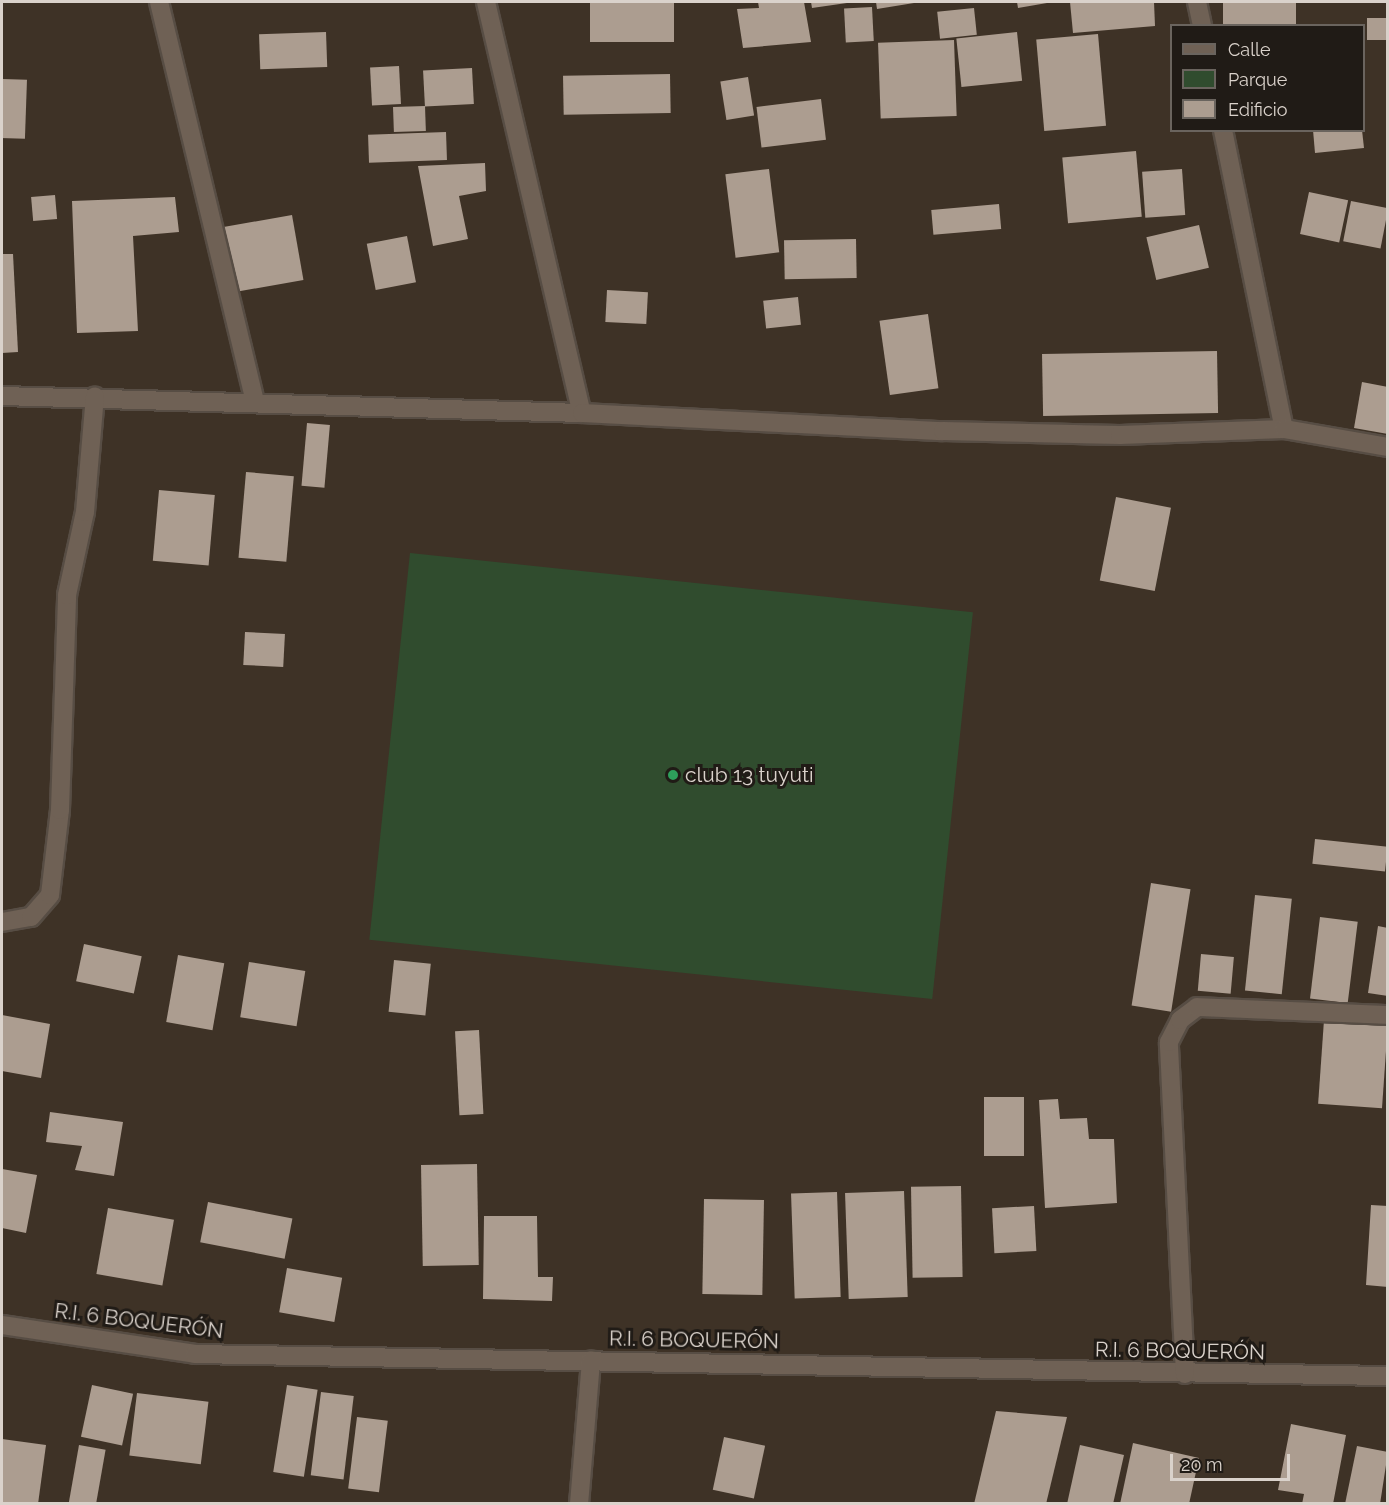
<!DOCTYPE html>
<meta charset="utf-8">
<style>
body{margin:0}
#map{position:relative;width:1389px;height:1505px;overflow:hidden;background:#3e3226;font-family:Raleway,sans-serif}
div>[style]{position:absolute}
.green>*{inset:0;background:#304c2e;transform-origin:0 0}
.building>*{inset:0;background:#ac9d90;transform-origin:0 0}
.roads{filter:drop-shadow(2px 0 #574d44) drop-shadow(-2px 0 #574d44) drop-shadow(0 2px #574d44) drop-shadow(0 -2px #574d44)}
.minor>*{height:18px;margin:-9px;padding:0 9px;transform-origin:9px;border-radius:9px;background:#6f6155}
.dots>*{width:16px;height:16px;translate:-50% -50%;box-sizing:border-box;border:3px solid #201b16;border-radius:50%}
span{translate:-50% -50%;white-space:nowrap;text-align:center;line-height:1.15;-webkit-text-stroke:6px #201b16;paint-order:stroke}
.poi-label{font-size:21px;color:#dad2cb}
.left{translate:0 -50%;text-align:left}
.street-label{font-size:21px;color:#dad2cb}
.frame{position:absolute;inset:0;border:3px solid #dad2cb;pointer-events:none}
.legend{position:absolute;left:1170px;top:24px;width:195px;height:108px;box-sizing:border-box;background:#201b16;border:2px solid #6a645e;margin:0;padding:8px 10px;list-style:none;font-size:18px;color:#dad2cb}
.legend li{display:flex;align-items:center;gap:12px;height:30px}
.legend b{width:30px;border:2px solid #6a645e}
.scale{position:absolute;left:1170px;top:1454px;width:120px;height:27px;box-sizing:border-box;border:3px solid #dad2cb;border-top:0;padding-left:8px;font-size:18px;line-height:21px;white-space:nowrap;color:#dad2cb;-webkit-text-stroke:4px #201b16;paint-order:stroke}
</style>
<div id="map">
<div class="green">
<i style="left:410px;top:553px;width:566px;height:389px;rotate:6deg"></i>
</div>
<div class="building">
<i style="left:590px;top:2px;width:84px;height:40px"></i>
<i style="clip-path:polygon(758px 2px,804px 2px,811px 42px,743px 48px,737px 9px,759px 8px)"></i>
<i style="clip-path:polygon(811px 2px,847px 2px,847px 3px,812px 8px)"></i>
<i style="clip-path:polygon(876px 2px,914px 2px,914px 3px,877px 9px)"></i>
<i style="clip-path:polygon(1017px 2px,1047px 2px,1047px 3px,1018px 8px)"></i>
<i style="clip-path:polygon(1070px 2px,1154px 2px,1155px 26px,1073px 33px)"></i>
<i style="left:1223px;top:2px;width:73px;height:24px"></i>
<i style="left:872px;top:7px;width:34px;height:28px;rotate:87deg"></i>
<i style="left:974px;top:8px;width:27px;height:37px;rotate:84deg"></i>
<i style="left:1388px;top:18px;width:22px;height:21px;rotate:90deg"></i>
<i style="left:326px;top:32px;width:35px;height:67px;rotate:88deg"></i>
<i style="left:1017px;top:32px;width:49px;height:61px;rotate:84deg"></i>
<i style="left:1098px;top:34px;width:92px;height:62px;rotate:85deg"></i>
<i style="left:954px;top:40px;width:76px;height:76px;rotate:88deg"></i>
<i style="left:399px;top:66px;width:38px;height:29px;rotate:87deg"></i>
<i style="left:472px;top:68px;width:36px;height:49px;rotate:87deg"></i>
<i style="left:670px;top:74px;width:39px;height:107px;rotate:89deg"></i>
<i style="left:748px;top:77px;width:39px;height:28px;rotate:81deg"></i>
<i style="left:2px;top:79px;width:25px;height:59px;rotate:2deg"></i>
<i style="left:821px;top:99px;width:41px;height:65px;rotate:83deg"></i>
<i style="left:425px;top:106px;width:25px;height:32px;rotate:88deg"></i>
<i style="clip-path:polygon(1313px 130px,1362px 130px,1364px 148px,1315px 153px)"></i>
<i style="left:446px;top:132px;width:28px;height:78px;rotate:88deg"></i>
<i style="left:1136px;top:151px;width:66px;height:74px;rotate:85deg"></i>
<i style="clip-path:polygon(485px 163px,486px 191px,459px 196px,468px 239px,433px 246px,418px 166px)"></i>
<i style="left:769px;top:169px;width:84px;height:44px;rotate:83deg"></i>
<i style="left:1182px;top:169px;width:46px;height:40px;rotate:86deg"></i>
<i style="left:1309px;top:192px;width:40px;height:43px;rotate:12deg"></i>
<i style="left:55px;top:195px;width:24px;height:24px;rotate:85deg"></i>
<i style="clip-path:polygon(175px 197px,179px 232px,133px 236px,138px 331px,77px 333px,72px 201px)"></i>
<i style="left:1351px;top:201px;width:38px;height:41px;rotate:11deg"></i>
<i style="left:999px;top:204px;width:25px;height:68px;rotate:85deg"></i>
<i style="left:292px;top:215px;width:66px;height:71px;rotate:80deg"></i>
<i style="left:1199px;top:225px;width:44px;height:54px;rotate:77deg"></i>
<i style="left:407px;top:236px;width:47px;height:41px;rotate:79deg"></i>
<i style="left:856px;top:239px;width:39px;height:72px;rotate:89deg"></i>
<i style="clip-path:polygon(2px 254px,13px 254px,18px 352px,2px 353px)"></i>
<i style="left:607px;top:290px;width:41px;height:32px;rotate:3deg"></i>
<i style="left:798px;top:297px;width:28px;height:35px;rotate:84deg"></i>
<i style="left:928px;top:314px;width:75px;height:49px;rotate:82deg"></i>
<i style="left:1217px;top:351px;width:62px;height:175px;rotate:89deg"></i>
<i style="clip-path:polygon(1362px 382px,1388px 387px,1388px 434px,1354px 428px)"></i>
<i style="left:307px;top:423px;width:23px;height:63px;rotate:5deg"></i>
<i style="left:246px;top:472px;width:48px;height:86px;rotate:5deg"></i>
<i style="left:159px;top:490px;width:56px;height:71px;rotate:5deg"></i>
<i style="left:1116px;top:497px;width:56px;height:85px;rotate:11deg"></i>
<i style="left:245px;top:632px;width:40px;height:33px;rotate:3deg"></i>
<i style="left:1315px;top:839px;width:73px;height:25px;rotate:6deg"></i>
<i style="left:1151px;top:883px;width:40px;height:124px;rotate:9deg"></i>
<i style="left:1255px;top:895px;width:37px;height:96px;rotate:6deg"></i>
<i style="left:1320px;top:917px;width:38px;height:82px;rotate:7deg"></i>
<i style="clip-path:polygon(1378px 926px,1388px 928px,1388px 996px,1368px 993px)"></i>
<i style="left:84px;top:944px;width:59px;height:38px;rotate:12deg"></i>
<i style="left:1201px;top:954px;width:33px;height:37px;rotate:5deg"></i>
<i style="left:178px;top:955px;width:47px;height:68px;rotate:10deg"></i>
<i style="left:394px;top:960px;width:37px;height:52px;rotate:6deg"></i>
<i style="left:249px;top:962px;width:57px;height:56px;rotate:9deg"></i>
<i style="clip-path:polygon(2px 1015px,50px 1024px,41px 1078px,2px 1071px)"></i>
<i style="left:1324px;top:1020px;width:64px;height:84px;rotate:4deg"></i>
<i style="left:479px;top:1030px;width:84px;height:24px;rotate:87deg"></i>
<i style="left:984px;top:1097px;width:40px;height:59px"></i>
<i style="clip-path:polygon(1058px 1099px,1060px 1119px,1087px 1118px,1089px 1139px,1114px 1139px,1117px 1203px,1045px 1208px,1039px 1100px)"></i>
<i style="clip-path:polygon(50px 1112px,123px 1122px,114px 1176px,75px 1170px,82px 1146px,46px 1142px)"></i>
<i style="left:477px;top:1164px;width:101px;height:56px;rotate:89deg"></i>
<i style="clip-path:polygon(2px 1169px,37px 1175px,26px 1233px,2px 1228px)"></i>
<i style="left:961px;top:1186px;width:91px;height:50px;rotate:89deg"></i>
<i style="left:904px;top:1191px;width:106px;height:59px;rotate:88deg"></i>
<i style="left:837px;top:1192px;width:105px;height:46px;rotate:88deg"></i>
<i style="left:704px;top:1199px;width:60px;height:95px;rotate:1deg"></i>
<i style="left:208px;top:1202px;width:86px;height:41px;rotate:11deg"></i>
<i style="clip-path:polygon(1371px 1205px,1388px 1206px,1388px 1287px,1366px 1285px)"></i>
<i style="left:1034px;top:1206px;width:45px;height:42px;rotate:87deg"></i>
<i style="left:108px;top:1208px;width:67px;height:67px;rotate:10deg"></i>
<i style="clip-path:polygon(484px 1216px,537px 1216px,538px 1277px,553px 1277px,552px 1301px,483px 1299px)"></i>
<i style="left:287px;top:1268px;width:56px;height:45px;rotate:10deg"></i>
<i style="left:92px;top:1385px;width:42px;height:53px;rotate:12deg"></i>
<i style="left:287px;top:1385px;width:31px;height:88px;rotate:9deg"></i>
<i style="left:321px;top:1392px;width:33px;height:84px;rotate:7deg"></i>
<i style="left:137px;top:1393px;width:72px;height:63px;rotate:7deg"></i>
<i style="clip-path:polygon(996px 1411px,1067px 1417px,1046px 1504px,974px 1504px)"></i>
<i style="left:357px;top:1417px;width:31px;height:72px;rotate:7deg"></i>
<i style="clip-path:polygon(1291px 1424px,1346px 1435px,1333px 1504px,1302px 1504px,1304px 1494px,1278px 1490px)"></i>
<i style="left:724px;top:1437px;width:42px;height:54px;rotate:12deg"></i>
<i style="clip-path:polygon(2px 1439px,46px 1445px,38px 1504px,2px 1504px)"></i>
<i style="clip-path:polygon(1133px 1443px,1199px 1458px,1189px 1504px,1120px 1504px)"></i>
<i style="left:79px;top:1445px;width:27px;height:60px;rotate:10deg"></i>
<i style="clip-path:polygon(1080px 1445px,1124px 1455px,1113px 1504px,1067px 1504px)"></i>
<i style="clip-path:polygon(1357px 1446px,1388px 1452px,1380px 1504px,1345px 1504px)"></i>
</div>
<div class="roads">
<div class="minor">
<i style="left:159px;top:2px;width:410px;rotate:76.5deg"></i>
<i style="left:486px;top:2px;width:422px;rotate:76.9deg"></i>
<i style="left:1197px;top:2px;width:25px;rotate:78deg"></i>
<i style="left:1223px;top:130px;width:305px;rotate:78.5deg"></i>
<i style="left:2px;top:396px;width:580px;rotate:1.68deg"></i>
<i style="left:582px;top:413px;width:361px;rotate:2.9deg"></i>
<i style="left:943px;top:431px;width:177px;rotate:1.3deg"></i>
<i style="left:1120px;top:435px;width:164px;rotate:-2.1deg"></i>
<i style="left:1284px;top:429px;width:106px;rotate:9.8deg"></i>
<i style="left:2px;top:922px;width:29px;rotate:-10deg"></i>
<i style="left:31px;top:917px;width:29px;rotate:-49deg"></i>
<i style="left:50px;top:895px;width:86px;rotate:-83.3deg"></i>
<i style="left:60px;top:810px;width:215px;rotate:-88.1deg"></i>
<i style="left:67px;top:595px;width:85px;rotate:-77.8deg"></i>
<i style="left:85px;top:512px;width:116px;rotate:-85.1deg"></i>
<i style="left:2px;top:1325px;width:195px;rotate:8.5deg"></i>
<i style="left:195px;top:1354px;width:1193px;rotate:1.06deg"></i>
<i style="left:1185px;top:1374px;width:332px;rotate:-92.8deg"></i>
<i style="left:1169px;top:1042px;width:25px;rotate:-63deg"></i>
<i style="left:1180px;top:1020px;width:21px;rotate:-37deg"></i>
<i style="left:1197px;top:1007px;width:191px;rotate:2.4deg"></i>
<i style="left:579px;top:1504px;width:144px;rotate:-85.2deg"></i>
</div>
</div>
<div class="dots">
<i style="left:673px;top:775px;background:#2e9e5b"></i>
</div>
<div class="poi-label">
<span class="left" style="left:685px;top:775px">club 13 tuyuti</span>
</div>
<div class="street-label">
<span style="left:139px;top:1321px;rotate:7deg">R.I. 6 BOQUERÓN</span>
<span style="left:694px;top:1340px;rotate:1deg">R.I. 6 BOQUERÓN</span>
<span style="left:1180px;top:1351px;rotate:1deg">R.I. 6 BOQUERÓN</span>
</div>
<div class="frame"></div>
<ul class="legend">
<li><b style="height:8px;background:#6f6155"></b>Calle</li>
<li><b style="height:16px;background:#304c2e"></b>Parque</li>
<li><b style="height:16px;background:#ac9d90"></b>Edificio</li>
</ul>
<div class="scale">20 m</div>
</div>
